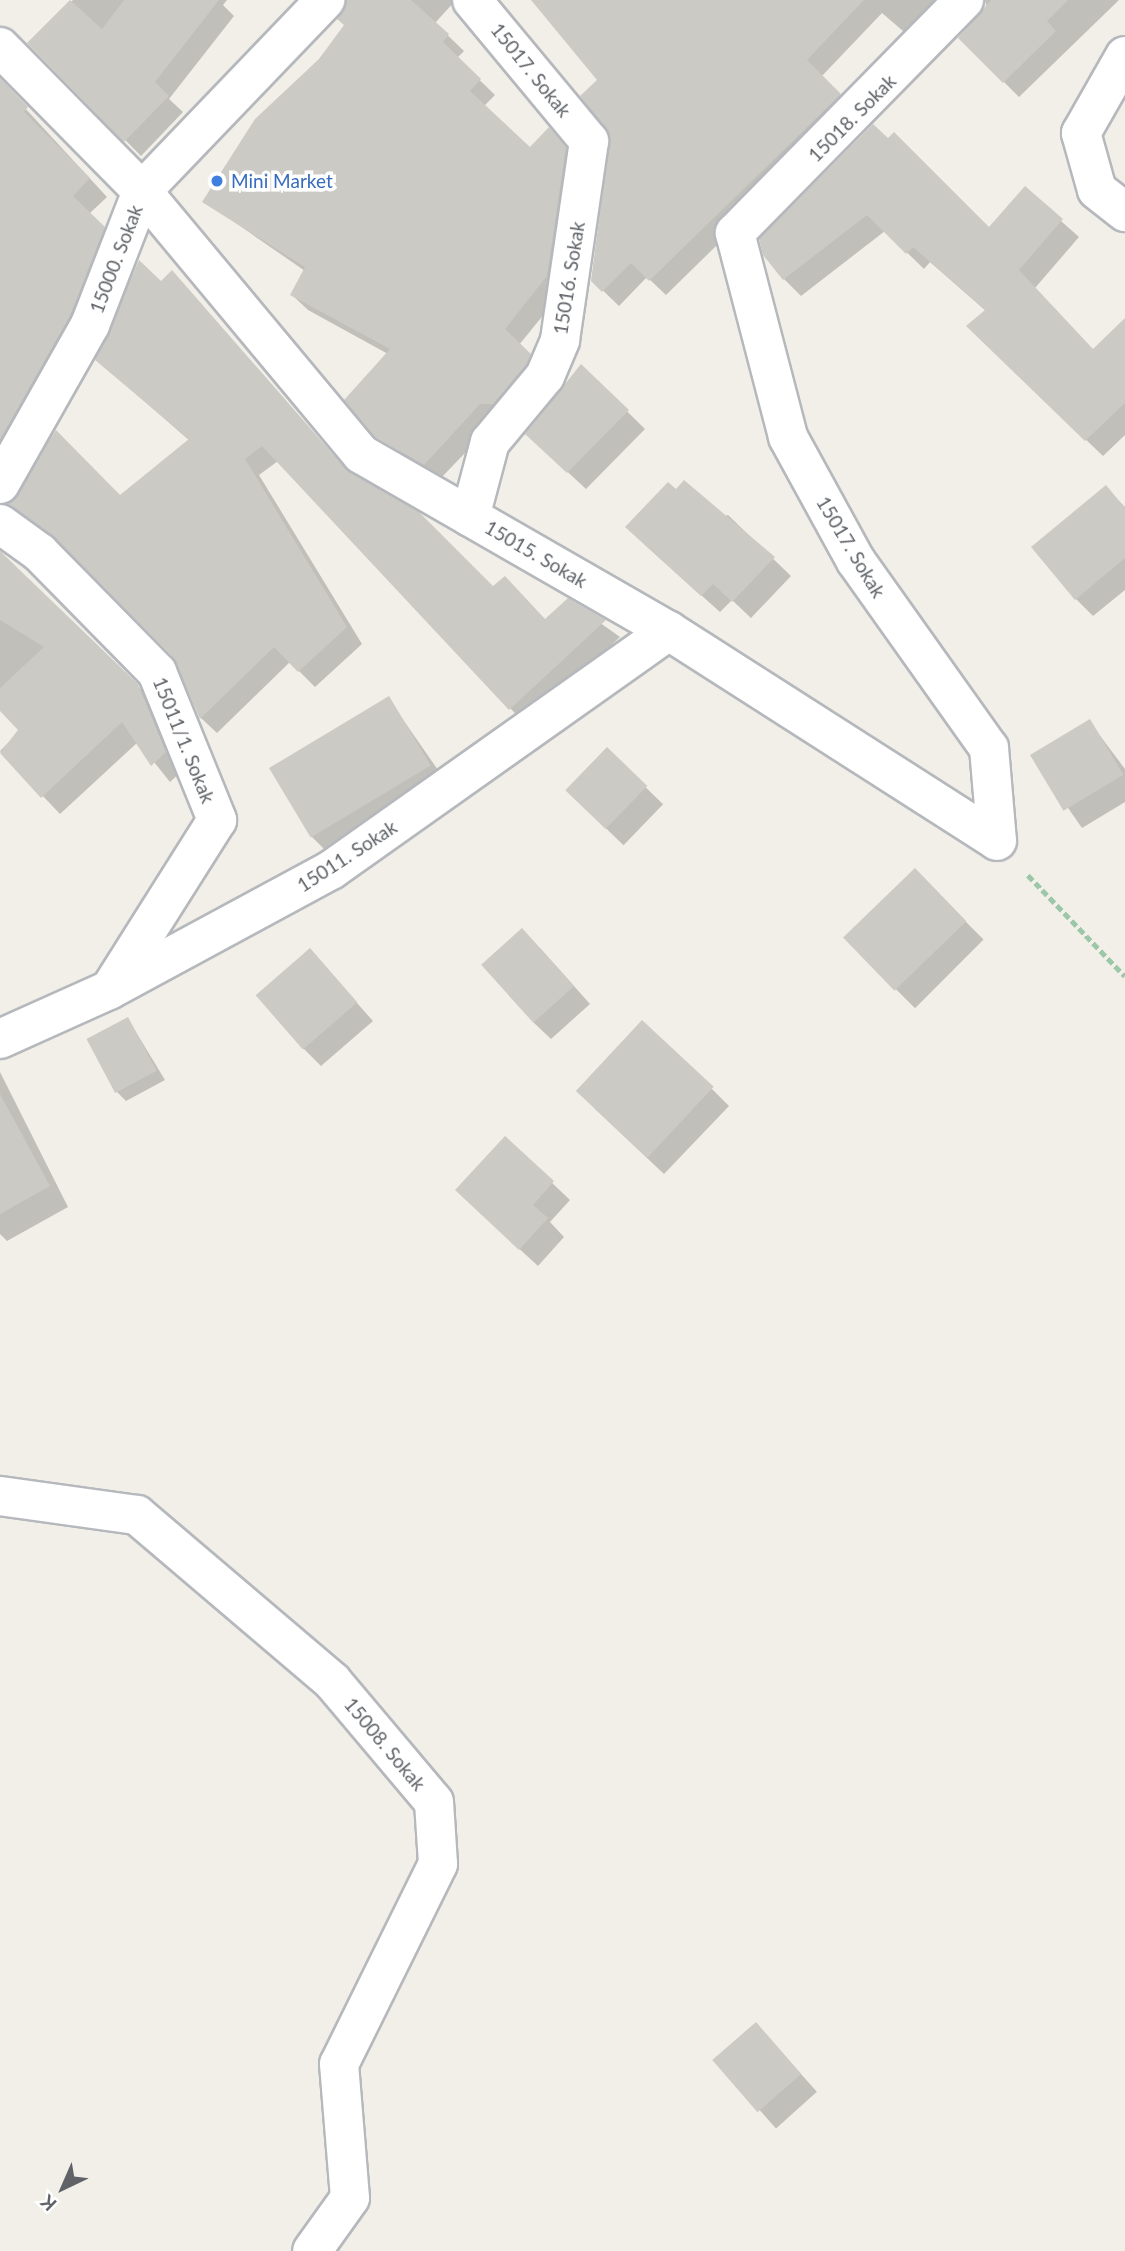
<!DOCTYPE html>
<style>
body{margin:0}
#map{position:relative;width:1125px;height:2251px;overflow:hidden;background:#f1efe8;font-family:Lato,sans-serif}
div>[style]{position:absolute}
.shadow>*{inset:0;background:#0003;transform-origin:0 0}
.building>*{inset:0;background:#cccac5;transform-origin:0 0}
.path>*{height:4.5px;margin-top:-2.25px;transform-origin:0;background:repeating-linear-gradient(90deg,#9cc7a9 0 7px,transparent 0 10.5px)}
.roads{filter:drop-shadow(2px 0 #b5b8bc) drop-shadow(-2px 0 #b5b8bc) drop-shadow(0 2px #b5b8bc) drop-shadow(0 -2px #b5b8bc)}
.street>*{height:38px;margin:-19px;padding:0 19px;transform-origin:19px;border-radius:19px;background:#fff}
.secondary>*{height:38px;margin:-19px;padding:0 19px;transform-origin:19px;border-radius:19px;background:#fff}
.dots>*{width:19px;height:19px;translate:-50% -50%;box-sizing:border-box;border:4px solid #fff;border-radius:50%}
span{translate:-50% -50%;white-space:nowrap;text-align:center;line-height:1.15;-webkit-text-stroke:7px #fff;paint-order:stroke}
.street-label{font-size:19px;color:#5f6368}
.shop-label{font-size:19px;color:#366cbe}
.left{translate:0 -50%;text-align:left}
.north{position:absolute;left:28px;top:2153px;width:70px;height:70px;-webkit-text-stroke:5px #fff;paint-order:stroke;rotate:224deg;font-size:19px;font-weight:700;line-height:28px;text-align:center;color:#5f6368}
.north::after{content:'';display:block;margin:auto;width:24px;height:32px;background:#5f6368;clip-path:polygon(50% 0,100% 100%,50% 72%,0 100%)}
</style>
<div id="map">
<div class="shadow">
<i style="clip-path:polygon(73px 0,227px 0,223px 5px,234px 16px,169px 99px,183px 112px,141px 156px,29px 43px)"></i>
<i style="clip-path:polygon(347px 0,456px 0,435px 23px,464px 51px,457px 58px,495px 95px,484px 106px,530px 149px,549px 130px,581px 164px,562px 292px,519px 345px,545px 370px,440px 479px,377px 436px,388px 354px,308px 310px,292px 295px,305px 271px,204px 201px,346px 26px)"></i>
<i style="clip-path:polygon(534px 0,966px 0,917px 43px,882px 13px,821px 77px,855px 110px,666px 295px,647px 277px,619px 306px,593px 281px,612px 143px,582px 96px,599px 80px)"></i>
<i style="clip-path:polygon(985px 0,1119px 0,1019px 97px,960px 38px,987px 7px)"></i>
<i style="clip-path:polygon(0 81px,107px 197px,89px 214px,122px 246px,20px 453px,0 445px)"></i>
<i style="clip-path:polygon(873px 126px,989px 230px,1025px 189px,1079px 237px,1035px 288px,1094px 351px,1125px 321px,1125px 435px,1103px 456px,985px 343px,986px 311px,930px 262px,924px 269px,885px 231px,801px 296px,784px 279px)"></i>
<i style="clip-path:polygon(97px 360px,348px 472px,493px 589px,545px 621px,568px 600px,620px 637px,526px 725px,278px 461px,259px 475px,362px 644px,315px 687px,290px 662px,217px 733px,201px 718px,174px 656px,73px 553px,9px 504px,120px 498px,190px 441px)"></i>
<i style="clip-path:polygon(581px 366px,645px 429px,586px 489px,545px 451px)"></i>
<i style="clip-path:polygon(1106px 488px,1125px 507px,1125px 590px,1093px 616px,1076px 599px)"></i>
<i style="clip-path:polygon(728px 515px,791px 576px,751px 618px,732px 600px,720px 612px,645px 545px)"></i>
<i style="clip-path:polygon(0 553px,156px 704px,183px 770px,170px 782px,138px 742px,60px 814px,0 751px,21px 730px,0 708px)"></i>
<i style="clip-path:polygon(388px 698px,447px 783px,327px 852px,309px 834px)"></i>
<i style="clip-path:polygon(1089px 721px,1125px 769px,1125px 802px,1082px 828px,1032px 756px)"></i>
<i style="left:607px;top:750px;width:78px;height:57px;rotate:44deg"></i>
<i style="left:915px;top:871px;width:97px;height:97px;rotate:45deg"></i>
<i style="clip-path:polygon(540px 948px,590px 1004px,551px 1039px,533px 1022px)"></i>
<i style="clip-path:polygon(310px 950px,373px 1021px,321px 1066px,303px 1048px)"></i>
<i style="clip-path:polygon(128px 1019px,165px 1080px,126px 1101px,117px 1092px)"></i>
<i style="clip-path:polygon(0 1072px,68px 1207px,7px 1241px,0 1234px)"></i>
<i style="clip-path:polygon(711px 1088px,729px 1106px,664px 1174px,594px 1108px)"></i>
<i style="clip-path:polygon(505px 1138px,570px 1200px,550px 1222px,564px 1237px,538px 1266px,475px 1208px)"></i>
<i style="left:756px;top:2024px;width:91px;height:55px;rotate:48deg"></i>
</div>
<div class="building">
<i style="clip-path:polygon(70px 0,102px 29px,124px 0,219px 0,155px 82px,169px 96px,124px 142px,27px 43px)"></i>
<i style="clip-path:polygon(346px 0,411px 0,449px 34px,443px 42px,481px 79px,470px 91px,530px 147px,549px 127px,566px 147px,547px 276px,505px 329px,531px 354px,526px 365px,493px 404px,480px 404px,424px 465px,375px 437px,344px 400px,390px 349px,290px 295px,305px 267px,202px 202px,255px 119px,319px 59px,344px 25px,337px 19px)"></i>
<i style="clip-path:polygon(531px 0,864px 0,807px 60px,841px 94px,649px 281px,631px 263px,602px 292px,591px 281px,610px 136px,580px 96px,597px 80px)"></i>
<i style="clip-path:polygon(991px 0,1068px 0,1047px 21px,1056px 31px,1003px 83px,958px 38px)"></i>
<i style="clip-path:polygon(0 78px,28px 107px,24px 112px,90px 178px,73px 196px,105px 227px,70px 316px,0 440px)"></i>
<i style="clip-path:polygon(873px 124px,888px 138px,894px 132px,989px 227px,1025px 186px,1063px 219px,1019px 270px,1093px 349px,1125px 318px,1125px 403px,1085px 441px,966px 326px,985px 310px,913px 247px,906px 254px,867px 215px,783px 280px,763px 255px,759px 239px)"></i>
<i style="clip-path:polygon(139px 260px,161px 281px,172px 270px,345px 468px,419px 512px,493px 586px,505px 576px,545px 619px,568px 598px,606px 620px,509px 710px,262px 446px,245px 459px,347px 627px,298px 672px,274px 647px,200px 719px,173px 657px,55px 538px,7px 504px,56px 430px,120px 495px,189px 439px,95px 360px)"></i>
<i style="clip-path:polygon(581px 364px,629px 410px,567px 473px,525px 434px)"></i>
<i style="clip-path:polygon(684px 480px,775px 557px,732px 602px,713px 584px,701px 596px,625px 527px,668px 482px,676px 489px)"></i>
<i style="clip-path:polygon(1106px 485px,1125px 508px,1125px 558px,1075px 600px,1031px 547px)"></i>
<i style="clip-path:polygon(0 551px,138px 684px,166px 752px,151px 766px,122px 722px,41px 798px,0 753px,18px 730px,0 711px,0 688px,44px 647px,0 620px)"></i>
<i style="left:389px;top:696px;width:81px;height:140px;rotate:59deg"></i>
<i style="left:1090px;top:719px;width:65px;height:70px;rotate:59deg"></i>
<i style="left:607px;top:747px;width:56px;height:60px;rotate:44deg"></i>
<i style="left:915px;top:868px;width:74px;height:100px;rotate:46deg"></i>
<i style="left:522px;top:928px;width:78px;height:55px;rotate:48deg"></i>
<i style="left:310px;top:948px;width:72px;height:72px;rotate:49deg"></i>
<i style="left:128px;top:1017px;width:61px;height:47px;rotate:62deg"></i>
<i style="left:642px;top:1020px;width:98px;height:97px;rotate:43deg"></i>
<i style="clip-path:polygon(0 1094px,50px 1186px,0 1214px)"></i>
<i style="clip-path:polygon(505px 1136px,554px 1181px,533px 1205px,548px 1218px,519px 1250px,455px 1190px)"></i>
<i style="left:756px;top:2022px;width:69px;height:58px;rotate:49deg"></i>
</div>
<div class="path">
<i style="left:1028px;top:875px;width:140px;rotate:46.2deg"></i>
</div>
<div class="roads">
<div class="street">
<i style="left:964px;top:0;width:327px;rotate:134.5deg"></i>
<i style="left:735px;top:233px;width:211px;rotate:75.4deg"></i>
<i style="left:788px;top:437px;width:141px;rotate:61.3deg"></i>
<i style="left:856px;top:561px;width:229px;rotate:54.6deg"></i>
<i style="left:989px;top:748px;width:93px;rotate:85.1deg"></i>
<i style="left:0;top:47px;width:202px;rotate:45.4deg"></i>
<i style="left:142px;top:191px;width:342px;rotate:50.2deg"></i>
<i style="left:361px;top:454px;width:355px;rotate:29.9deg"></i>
<i style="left:669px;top:631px;width:389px;rotate:32.6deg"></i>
<i style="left:0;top:484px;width:183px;rotate:-60.5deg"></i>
<i style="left:90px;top:325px;width:144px;rotate:-68.8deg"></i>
<i style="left:142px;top:191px;width:265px;rotate:-46.2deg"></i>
<i style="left:470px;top:517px;width:78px;rotate:-75.1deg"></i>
<i style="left:490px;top:442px;width:86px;rotate:-50.2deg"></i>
<i style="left:545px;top:376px;width:39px;rotate:-67deg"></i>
<i style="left:560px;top:340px;width:201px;rotate:-81.7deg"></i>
<i style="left:589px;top:141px;width:183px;rotate:-129.7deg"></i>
<i style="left:0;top:524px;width:49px;rotate:35.9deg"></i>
<i style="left:40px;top:553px;width:167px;rotate:45.5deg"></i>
<i style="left:157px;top:672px;width:160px;rotate:67.9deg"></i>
<i style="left:217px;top:820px;width:200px;rotate:122.3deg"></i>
<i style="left:0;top:1039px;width:120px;rotate:-24.2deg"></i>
<i style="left:109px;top:990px;width:252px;rotate:-28.4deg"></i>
<i style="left:331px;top:870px;width:414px;rotate:-35.3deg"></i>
</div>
<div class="secondary">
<i style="left:1125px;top:56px;width:89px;rotate:119.7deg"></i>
<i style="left:1081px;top:133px;width:59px;rotate:74.3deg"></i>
<i style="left:1097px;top:190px;width:36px;rotate:38deg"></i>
<i style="left:0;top:1496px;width:138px;rotate:7.9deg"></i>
<i style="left:137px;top:1515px;width:256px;rotate:40.4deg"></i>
<i style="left:332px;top:1681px;width:158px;rotate:49.9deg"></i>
<i style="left:434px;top:1802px;width:62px;rotate:86.3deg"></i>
<i style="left:438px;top:1864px;width:223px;rotate:116.3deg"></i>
<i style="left:339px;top:2064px;width:134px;rotate:85.3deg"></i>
<i style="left:350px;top:2198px;width:65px;rotate:125.6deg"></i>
</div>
</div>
<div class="dots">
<i style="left:217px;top:181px;background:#3f7fe0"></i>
</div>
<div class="street-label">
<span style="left:531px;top:70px;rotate:51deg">15017. Sokak</span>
<span style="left:852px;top:118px;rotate:-45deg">15018. Sokak</span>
<span style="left:116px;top:259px;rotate:-69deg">15000. Sokak</span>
<span style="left:569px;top:278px;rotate:-81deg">15016. Sokak</span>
<span style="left:851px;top:547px;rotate:59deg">15017. Sokak</span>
<span style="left:536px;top:554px;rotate:30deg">15015. Sokak</span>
<span style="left:184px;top:740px;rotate:68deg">15011/1. Sokak</span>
<span style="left:347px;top:856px;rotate:-33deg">15011. Sokak</span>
<span style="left:385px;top:1744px;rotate:50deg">15008. Sokak</span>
</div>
<div class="shop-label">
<span class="left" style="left:231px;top:181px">Mini Market</span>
</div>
<div class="north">K</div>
</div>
